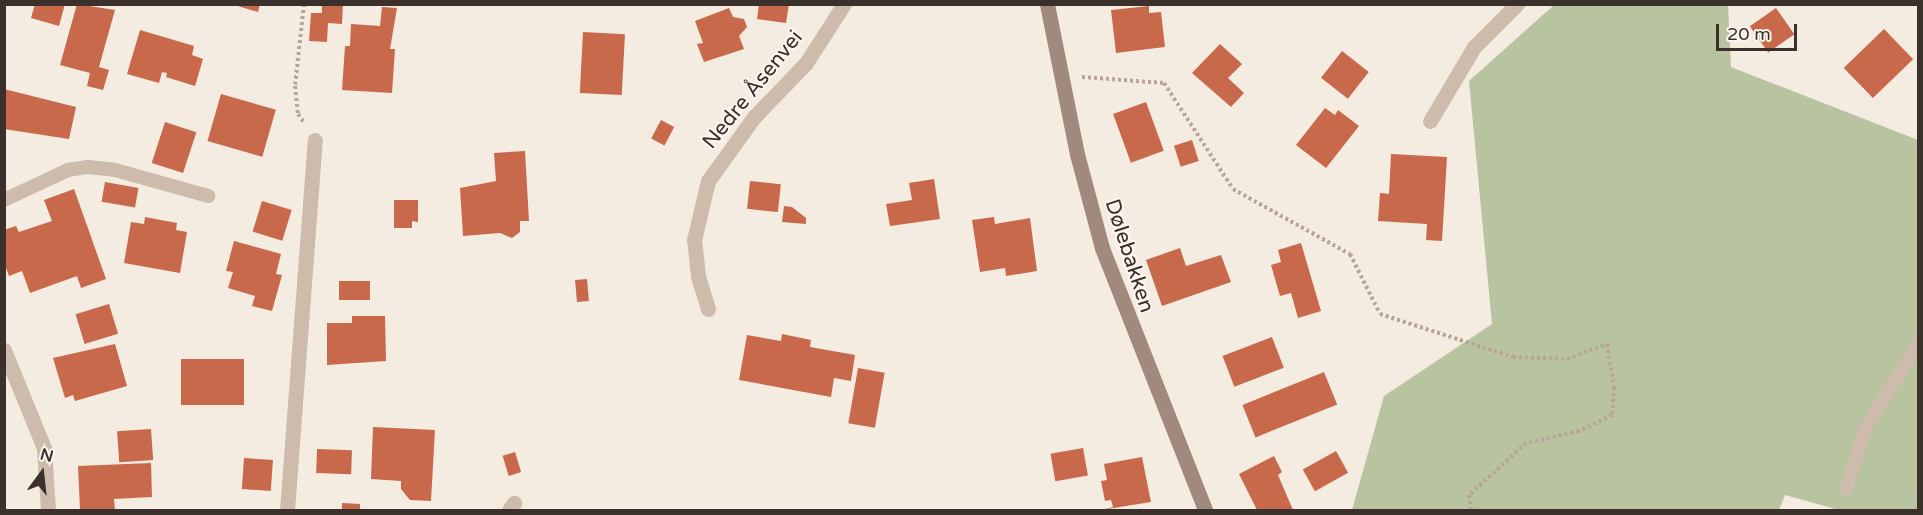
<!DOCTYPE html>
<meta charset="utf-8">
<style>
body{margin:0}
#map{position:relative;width:1923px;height:515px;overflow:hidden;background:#f4ebe1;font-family:"Varela Round",sans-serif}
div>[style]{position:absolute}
.green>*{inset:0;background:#b8c4a0}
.building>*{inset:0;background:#c8694b;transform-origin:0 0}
.path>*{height:4px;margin-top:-2px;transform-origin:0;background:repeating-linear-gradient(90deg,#b9a596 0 3px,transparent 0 6px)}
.service>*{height:14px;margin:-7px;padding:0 7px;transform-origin:7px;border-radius:7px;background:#cdbbac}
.minor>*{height:15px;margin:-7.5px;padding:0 7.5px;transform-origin:7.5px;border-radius:7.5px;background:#cdbbac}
.secondary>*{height:15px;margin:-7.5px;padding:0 7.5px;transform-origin:7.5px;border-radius:7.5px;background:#a18a7d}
span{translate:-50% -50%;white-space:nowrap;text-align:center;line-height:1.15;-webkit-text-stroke:4.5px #fbf5ee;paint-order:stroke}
.street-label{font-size:21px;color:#3b302b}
.frame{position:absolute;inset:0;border:6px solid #3b302b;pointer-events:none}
.north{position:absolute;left:12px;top:443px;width:60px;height:60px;-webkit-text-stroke:4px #fbf5ee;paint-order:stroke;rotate:15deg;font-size:16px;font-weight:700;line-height:24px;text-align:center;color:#3b302b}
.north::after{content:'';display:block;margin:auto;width:21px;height:27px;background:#3b302b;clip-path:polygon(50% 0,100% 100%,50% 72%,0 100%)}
.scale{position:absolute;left:1716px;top:24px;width:81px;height:27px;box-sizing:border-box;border:3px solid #3b302b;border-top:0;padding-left:8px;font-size:18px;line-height:21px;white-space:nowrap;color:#3b302b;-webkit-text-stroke:4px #fbf5ee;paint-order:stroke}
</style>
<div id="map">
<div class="green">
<i style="clip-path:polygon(1554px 5px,1728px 5px,1731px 67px,1918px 140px,1918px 510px,1839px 510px,1785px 495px,1779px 510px,1352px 510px,1384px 396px,1492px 324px,1469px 81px)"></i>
</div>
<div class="building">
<i style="clip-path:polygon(35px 4px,65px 4px,59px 26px,31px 18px)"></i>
<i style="clip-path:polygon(77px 4px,115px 10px,99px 67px,109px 70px,103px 90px,87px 86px,90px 73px,60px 65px)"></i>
<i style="clip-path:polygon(231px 4px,260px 4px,258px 12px)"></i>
<i style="clip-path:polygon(322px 4px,343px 4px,342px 24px,328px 23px,327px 42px,309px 41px,311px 13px,322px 13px)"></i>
<i style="clip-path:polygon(759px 4px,789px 4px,786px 23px,757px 19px)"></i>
<i style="clip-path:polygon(1149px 6px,1149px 13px,1161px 12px,1165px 47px,1116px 53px,1111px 10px)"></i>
<i style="clip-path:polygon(382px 7px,397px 8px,390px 49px,395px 49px,392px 93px,342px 90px,345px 46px,350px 46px,351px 24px,380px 26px)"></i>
<i style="clip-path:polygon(729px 8px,733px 17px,744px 19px,747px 27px,739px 36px,744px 49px,704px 62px,697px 44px,703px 43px,695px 21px)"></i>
<i style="left:1776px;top:8px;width:32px;height:32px;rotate:55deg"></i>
<i style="left:1884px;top:29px;width:42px;height:56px;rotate:46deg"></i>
<i style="clip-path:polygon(140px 30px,194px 46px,192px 55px,203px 59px,195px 86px,166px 77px,167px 73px,162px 72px,159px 83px,127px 74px)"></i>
<i style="left:583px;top:32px;width:42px;height:61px;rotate:3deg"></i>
<i style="clip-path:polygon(1220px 44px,1242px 64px,1228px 78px,1244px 93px,1231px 107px,1192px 73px)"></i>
<i style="left:1342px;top:51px;width:34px;height:34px;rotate:38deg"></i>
<i style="clip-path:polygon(4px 89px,76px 107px,69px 139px,4px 129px)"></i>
<i style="left:221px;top:94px;width:57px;height:49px;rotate:16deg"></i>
<i style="left:1146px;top:102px;width:52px;height:35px;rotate:70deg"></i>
<i style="clip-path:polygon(1325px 108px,1335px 115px,1338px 110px,1359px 126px,1326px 168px,1296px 145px)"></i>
<i style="left:661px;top:120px;width:15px;height:21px;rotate:28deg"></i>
<i style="left:165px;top:122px;width:33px;height:43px;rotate:18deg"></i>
<i style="left:1192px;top:140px;width:22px;height:19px;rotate:72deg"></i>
<i style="clip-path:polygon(525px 151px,529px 221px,520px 221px,520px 232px,512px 238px,500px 233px,463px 236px,460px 188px,496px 181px,494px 153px)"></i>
<i style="clip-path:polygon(1391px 154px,1447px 157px,1442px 241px,1426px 240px,1427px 224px,1378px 221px,1380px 193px,1389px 194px)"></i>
<i style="clip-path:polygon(934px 179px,940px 219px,890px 226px,886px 204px,912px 200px,909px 183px)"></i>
<i style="left:750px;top:181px;width:31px;height:28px;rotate:6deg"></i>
<i style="left:105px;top:182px;width:34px;height:20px;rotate:10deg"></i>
<i style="clip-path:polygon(74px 189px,106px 279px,81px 288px,77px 276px,30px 293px,22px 271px,9px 276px,4px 263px,4px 230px,16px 226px,19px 232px,52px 221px,44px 200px)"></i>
<i style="clip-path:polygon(394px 200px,418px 200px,418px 222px,412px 221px,412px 228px,394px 228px)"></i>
<i style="left:262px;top:201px;width:31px;height:32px;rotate:17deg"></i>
<i style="clip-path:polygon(784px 206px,792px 207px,806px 218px,806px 224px,782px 222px)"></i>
<i style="clip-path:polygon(145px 217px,177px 223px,176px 230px,187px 232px,180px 273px,124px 263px,131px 222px,144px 224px)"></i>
<i style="clip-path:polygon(994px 217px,995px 224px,1030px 218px,1037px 271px,1006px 276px,1005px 268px,980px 272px,972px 220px)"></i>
<i style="clip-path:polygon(234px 241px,281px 254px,276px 274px,282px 275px,272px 311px,252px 306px,255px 296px,228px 288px,233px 272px,226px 271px)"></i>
<i style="clip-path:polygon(1301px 243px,1321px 311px,1298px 318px,1291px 293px,1280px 296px,1271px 265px,1281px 262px,1278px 250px)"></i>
<i style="clip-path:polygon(1180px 248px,1186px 266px,1221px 255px,1231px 282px,1162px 306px,1146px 260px)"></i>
<i style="left:587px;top:279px;width:22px;height:12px;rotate:85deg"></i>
<i style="left:339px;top:281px;width:31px;height:19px"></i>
<i style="left:109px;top:304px;width:31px;height:35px;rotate:73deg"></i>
<i style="clip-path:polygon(352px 316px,385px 316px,386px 361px,327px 365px,327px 323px,352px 323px)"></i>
<i style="clip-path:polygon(782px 334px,811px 340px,810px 347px,855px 355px,851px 381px,834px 378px,831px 397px,739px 380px,747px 335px,781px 341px)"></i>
<i style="left:1272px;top:337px;width:33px;height:53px;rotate:69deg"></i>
<i style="clip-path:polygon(115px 344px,127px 386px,75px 401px,73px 395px,65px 398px,53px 358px)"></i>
<i style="left:181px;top:359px;width:63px;height:46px"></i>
<i style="left:858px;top:368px;width:27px;height:56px;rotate:10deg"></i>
<i style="left:1324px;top:372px;width:35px;height:88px;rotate:68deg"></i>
<i style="clip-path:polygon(373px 427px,435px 430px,431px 501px,410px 500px,401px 489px,401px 481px,371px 479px)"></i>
<i style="left:151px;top:429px;width:31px;height:34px;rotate:86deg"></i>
<i style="left:1083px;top:448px;width:28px;height:33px;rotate:80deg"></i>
<i style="left:317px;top:449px;width:35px;height:24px;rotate:2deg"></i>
<i style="left:1336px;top:451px;width:25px;height:38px;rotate:61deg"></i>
<i style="left:515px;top:452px;width:21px;height:13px;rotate:73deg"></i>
<i style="clip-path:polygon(1274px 456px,1282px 472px,1278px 475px,1293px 510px,1257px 510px,1239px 474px)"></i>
<i style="clip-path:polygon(1142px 457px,1151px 502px,1101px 510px,1113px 507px,1111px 500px,1105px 501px,1101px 481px,1107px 480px,1104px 464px)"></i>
<i style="left:244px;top:458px;width:29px;height:31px;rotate:4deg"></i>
<i style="clip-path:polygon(151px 463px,152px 497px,114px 499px,115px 510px,80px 510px,78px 466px)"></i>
<i style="clip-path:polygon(342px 503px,360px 504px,360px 510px,342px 510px)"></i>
</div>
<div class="path">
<i style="left:304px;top:4px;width:82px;rotate:96.3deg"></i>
<i style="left:295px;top:86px;width:28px;rotate:84deg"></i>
<i style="left:298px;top:114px;width:12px;rotate:55deg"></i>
<i style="left:1082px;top:77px;width:82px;rotate:4.2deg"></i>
<i style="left:1164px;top:83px;width:126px;rotate:56.9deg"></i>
<i style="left:1233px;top:189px;width:134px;rotate:29.1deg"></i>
<i style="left:1350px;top:254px;width:67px;rotate:63.4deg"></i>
<i style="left:1380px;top:314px;width:140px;rotate:17.9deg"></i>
<i style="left:1513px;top:357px;width:54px;rotate:2.1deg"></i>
<i style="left:1567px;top:359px;width:43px;rotate:-20.6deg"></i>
<i style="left:1607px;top:344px;width:44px;rotate:80.8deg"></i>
<i style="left:1614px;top:387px;width:28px;rotate:94deg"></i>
<i style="left:1612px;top:415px;width:37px;rotate:154deg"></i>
<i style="left:1579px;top:431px;width:54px;rotate:167.2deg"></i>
<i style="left:1526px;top:443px;width:77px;rotate:137.6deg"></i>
<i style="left:1469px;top:495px;width:15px;rotate:82deg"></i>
</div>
<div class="service">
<i style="left:4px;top:200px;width:71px;rotate:-25.1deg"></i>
<i style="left:68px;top:170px;width:20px;rotate:-9deg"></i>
<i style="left:88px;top:167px;width:27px;rotate:6deg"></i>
<i style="left:115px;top:170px;width:97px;rotate:15.6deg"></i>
<i style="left:1846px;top:489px;width:65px;rotate:-72.1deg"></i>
<i style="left:1866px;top:427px;width:99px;rotate:-58.2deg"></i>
</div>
<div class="minor">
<i style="left:1430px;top:121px;width:86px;rotate:-59.3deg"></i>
<i style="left:1474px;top:47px;width:61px;rotate:-45deg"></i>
<i style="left:708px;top:309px;width:34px;rotate:-107deg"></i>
<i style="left:698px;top:276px;width:36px;rotate:-96deg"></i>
<i style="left:694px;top:240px;width:61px;rotate:-76.7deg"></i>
<i style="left:708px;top:181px;width:79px;rotate:-54.3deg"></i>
<i style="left:754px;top:117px;width:75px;rotate:-46.1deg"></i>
<i style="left:806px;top:63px;width:70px;rotate:-57.2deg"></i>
<i style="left:4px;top:350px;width:106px;rotate:67.8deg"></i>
<i style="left:44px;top:448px;width:62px;rotate:86.3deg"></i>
<i style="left:287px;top:510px;width:371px;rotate:-85.7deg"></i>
<i style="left:509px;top:510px;width:9px;rotate:-54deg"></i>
</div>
<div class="secondary">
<i style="left:1047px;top:4px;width:153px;rotate:78.7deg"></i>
<i style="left:1077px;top:154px;width:97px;rotate:75.1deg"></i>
<i style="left:1102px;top:248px;width:282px;rotate:68.5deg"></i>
</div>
<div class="street-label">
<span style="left:753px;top:90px;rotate:-51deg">Nedre Åsenvei</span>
<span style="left:1129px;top:256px;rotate:72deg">Dølebakken</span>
</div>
<div class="frame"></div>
<div class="north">N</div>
<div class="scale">20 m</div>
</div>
